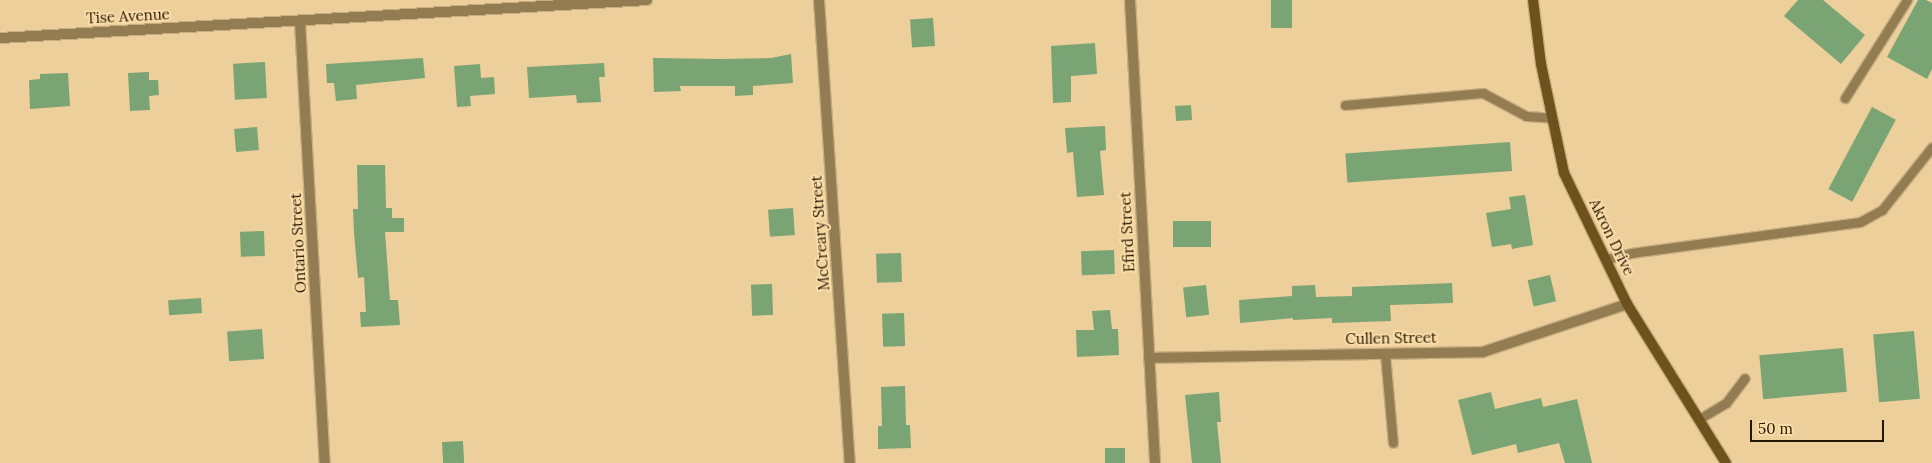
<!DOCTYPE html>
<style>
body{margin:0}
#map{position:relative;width:1932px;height:463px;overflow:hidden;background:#edcf9b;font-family:Lora,serif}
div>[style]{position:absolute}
.building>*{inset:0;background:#7aa473;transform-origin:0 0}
.roads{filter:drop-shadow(1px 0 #c8ae80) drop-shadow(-1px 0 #c8ae80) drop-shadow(0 1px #c8ae80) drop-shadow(0 -1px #c8ae80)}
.service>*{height:9px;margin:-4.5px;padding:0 4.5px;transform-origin:4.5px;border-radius:4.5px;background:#937c52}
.minor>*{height:10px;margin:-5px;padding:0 5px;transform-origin:5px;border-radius:5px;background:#937c52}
.tertiary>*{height:10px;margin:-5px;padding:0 5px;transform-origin:5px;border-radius:5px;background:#937c52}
.secondary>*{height:10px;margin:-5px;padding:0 5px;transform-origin:5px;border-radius:5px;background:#6e521d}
span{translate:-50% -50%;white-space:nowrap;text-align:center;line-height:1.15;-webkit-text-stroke:4px #fbdca7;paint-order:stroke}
.street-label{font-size:15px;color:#221703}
.scale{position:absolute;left:1750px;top:420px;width:134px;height:22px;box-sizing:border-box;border:2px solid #221703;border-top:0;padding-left:6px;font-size:15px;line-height:18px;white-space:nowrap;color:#221703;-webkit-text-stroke:4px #fbdca7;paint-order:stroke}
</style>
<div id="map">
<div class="building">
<i style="left:1271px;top:0;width:21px;height:28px"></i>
<i style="clip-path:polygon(1798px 0,1823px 0,1865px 35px,1841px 64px,1784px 16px)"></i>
<i style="clip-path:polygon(1918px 0,1926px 0,1932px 3px,1932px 69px,1927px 79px,1887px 57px)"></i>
<i style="left:933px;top:18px;width:28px;height:23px;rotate:86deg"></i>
<i style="clip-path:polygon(1095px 43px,1097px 74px,1071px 76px,1071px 102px,1053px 103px,1051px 46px)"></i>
<i style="clip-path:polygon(791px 54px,793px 83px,753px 86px,753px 95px,735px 96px,735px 86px,680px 86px,681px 91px,654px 92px,653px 58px,721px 59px,771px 58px)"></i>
<i style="clip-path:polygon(423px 58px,425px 78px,356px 85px,357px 99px,336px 101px,334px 83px,327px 83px,326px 64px)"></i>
<i style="left:265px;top:62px;width:36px;height:32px;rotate:87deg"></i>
<i style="clip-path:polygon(604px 63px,605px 77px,599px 77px,601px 102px,577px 103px,576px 95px,529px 98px,527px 67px)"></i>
<i style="clip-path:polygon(480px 64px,481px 78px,494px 77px,495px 94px,470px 96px,471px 106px,457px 107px,454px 66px)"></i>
<i style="clip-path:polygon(149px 72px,149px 80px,158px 80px,159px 95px,149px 96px,150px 110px,130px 111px,128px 73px)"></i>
<i style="clip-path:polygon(68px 73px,70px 106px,30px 109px,29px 80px,40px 79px,40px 74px)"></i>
<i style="left:1191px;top:105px;width:15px;height:16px;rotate:86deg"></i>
<i style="left:1872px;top:107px;width:27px;height:93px;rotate:28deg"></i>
<i style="clip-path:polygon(1105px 126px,1106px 150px,1100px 151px,1104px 195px,1077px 197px,1073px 152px,1067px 153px,1065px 128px)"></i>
<i style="left:257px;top:127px;width:23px;height:23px;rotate:85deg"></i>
<i style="left:1510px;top:142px;width:29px;height:165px;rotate:86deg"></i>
<i style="clip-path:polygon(357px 165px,385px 165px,386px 208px,392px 208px,392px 218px,404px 218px,404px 232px,385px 232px,390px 300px,398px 300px,400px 325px,361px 327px,360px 312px,366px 312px,364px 277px,358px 278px,354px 233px,353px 209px,358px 209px)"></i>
<i style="clip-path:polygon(1525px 195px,1533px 245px,1512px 249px,1511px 244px,1492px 247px,1486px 213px,1511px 209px,1509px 197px)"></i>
<i style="left:793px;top:208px;width:27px;height:25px;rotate:86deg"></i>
<i style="left:1211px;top:221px;width:26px;height:38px;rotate:90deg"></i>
<i style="left:264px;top:231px;width:25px;height:24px;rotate:88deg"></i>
<i style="left:1114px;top:250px;width:24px;height:33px;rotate:88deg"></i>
<i style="left:901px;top:253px;width:29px;height:25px;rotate:88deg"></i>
<i style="left:1550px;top:275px;width:27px;height:23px;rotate:77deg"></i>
<i style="clip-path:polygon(1452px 283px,1453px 303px,1390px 305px,1391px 321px,1332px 323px,1332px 318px,1293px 320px,1293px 318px,1240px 323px,1239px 300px,1292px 296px,1292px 286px,1315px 285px,1316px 297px,1352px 296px,1352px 287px)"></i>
<i style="left:772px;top:284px;width:31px;height:21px;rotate:88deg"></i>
<i style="left:1206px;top:285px;width:30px;height:23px;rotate:84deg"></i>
<i style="left:201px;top:298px;width:15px;height:33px;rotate:86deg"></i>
<i style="clip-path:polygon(1110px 310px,1112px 329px,1118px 329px,1119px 355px,1077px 357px,1076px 330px,1094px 330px,1092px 311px)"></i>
<i style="left:904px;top:313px;width:33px;height:22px;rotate:88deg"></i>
<i style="left:262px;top:329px;width:30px;height:35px;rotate:86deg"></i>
<i style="left:1914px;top:331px;width:68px;height:41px;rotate:85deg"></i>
<i style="left:1843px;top:348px;width:44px;height:84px;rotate:85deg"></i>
<i style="clip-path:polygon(905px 386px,906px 425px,910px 425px,911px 448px,878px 449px,878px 426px,882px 426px,881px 387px)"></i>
<i style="clip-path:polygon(1219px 392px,1221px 422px,1217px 422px,1221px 463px,1192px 463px,1185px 395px)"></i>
<i style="clip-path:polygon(1491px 392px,1495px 409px,1541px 398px,1543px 407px,1577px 399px,1592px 463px,1565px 463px,1559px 443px,1518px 453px,1516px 444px,1472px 455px,1458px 400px)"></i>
<i style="left:463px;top:441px;width:22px;height:21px;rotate:87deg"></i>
<i style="left:1105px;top:448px;width:20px;height:15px"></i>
</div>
<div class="roads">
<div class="service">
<i style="left:1845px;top:98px;width:116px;rotate:-57.7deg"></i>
<i style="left:1345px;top:105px;width:139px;rotate:-5deg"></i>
<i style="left:1483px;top:93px;width:49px;rotate:28.1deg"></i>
<i style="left:1526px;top:116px;width:26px;rotate:4deg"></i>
<i style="left:1606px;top:259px;width:26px;rotate:-13deg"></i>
<i style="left:1631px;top:253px;width:231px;rotate:-7.7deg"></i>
<i style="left:1860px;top:222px;width:25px;rotate:-29deg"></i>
<i style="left:1882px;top:210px;width:80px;rotate:-51.6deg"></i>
<i style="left:1385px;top:354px;width:89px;rotate:84.9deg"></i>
<i style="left:1699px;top:419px;width:31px;rotate:-31deg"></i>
<i style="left:1726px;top:403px;width:31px;rotate:-53deg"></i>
</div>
<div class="minor">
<i style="left:819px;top:0;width:464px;rotate:86.2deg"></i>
<i style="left:1130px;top:0;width:464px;rotate:86.9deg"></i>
<i style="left:300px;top:22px;width:442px;rotate:86.8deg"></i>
<i style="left:1149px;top:358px;width:334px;rotate:-1deg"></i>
<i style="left:1483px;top:352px;width:152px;rotate:-18.4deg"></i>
</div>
<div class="tertiary">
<i style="left:0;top:38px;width:648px;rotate:-3.36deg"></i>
</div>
<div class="secondary">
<i style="left:1533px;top:0;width:64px;rotate:82.9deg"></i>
<i style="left:1541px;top:64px;width:111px;rotate:78.1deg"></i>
<i style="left:1564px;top:173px;width:145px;rotate:64.3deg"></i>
<i style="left:1627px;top:304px;width:187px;rotate:58.1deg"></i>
</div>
</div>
<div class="street-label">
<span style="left:128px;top:16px;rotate:-3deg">Tise Avenue</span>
<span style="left:1127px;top:232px;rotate:-93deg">Efird Street</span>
<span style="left:820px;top:233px;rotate:-94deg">McCreary Street</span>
<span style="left:1612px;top:237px;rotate:64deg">Akron Drive</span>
<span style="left:298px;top:243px;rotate:-93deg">Ontario Street</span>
<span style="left:1391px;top:338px;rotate:-1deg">Cullen Street</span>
</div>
<div class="scale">50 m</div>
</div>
